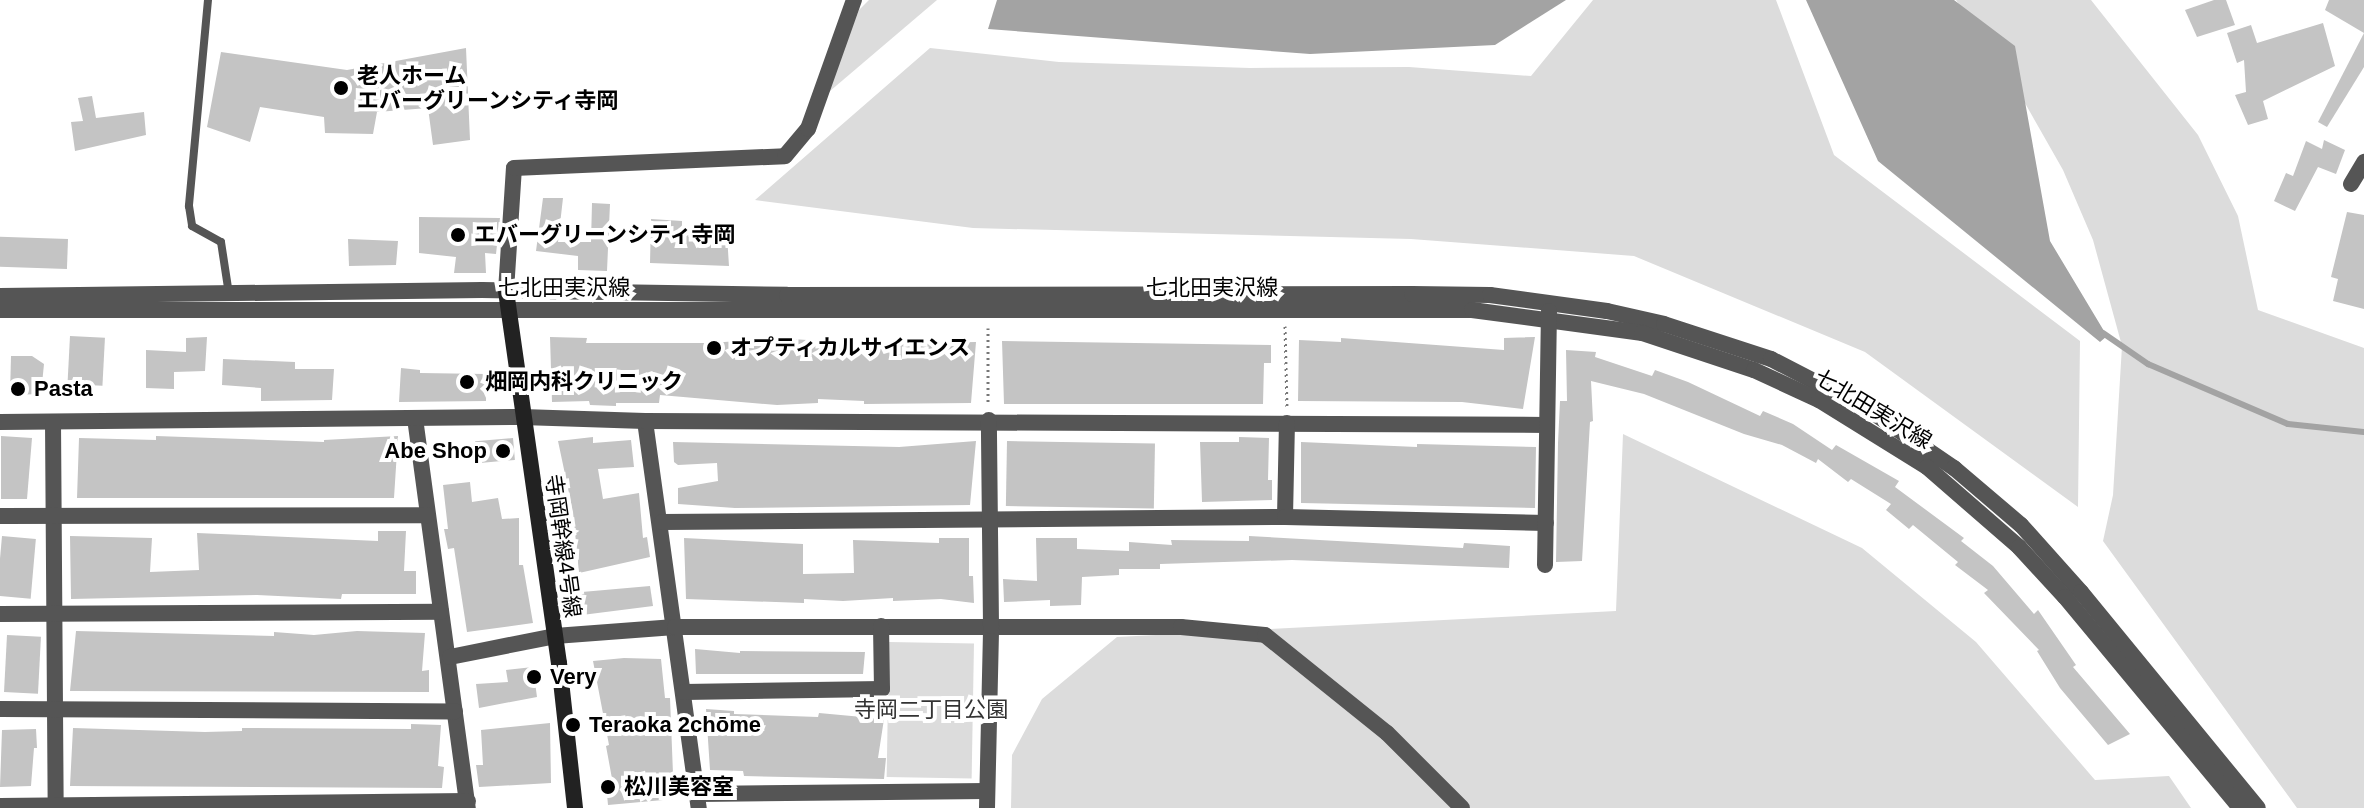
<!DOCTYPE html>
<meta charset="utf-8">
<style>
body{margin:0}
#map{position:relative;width:2364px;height:808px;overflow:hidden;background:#fff;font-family:Arial,"Noto Sans JP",sans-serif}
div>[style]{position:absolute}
.green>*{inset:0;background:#dcdcdc;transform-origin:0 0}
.water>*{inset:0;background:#a3a3a3}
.stream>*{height:6px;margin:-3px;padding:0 3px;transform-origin:3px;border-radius:3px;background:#a3a3a3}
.building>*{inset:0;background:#c4c4c4;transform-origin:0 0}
.path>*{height:3px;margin-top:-1.5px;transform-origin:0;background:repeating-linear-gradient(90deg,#777 0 2px,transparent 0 6px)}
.lane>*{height:8px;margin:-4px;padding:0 4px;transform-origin:4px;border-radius:4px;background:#555}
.street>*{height:16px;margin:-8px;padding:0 8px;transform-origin:8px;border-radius:8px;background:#555}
.secondary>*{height:16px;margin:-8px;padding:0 8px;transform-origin:8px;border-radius:8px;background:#222}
.dots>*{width:22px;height:22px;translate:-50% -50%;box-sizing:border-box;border:4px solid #fff;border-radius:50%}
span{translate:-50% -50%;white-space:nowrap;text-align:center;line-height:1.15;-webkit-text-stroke:8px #fff;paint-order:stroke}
.poi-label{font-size:22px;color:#000;font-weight:700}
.left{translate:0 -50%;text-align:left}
.right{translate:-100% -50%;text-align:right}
.street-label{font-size:22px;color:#000}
.park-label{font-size:22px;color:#333}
</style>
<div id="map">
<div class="green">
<i style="clip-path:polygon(869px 0,937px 0,823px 97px,859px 10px)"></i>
<i style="clip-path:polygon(1593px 0,1776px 0,1834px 155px,2080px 341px,2078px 507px,1865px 352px,1634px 256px,1411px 239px,973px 228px,755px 200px,930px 48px,1059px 62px,1250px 68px,1409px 67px,1531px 76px)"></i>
<i style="clip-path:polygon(1956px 0,2091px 0,2198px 135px,2238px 216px,2258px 310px,2364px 348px,2364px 808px,2297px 808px,2103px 541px,2113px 495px,2122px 346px,2093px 240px,2063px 170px,2021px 96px)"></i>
<i style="clip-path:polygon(1623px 434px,1862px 548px,1976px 642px,2095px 780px,2169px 776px,2191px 808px,1011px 808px,1012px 755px,1042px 699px,1117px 637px,1616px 611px)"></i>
<i style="left:889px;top:642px;width:85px;height:135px;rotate:1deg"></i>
</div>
<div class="water">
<i style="clip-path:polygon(997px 0,1566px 0,1495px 45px,1310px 54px,988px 29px)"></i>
<i style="clip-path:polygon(1806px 0,1954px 0,2015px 46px,2050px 241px,2107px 336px,2100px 342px,1878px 161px)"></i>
</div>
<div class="stream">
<i style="left:2103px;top:333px;width:55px;rotate:34.6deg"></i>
<i style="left:2148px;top:364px;width:152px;rotate:23.2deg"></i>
<i style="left:2288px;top:424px;width:76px;rotate:6deg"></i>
</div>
<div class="building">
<i style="clip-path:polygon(2214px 0,2226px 0,2235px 25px,2197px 37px,2185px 10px)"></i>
<i style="clip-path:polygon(2329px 0,2364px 0,2364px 33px,2325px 10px)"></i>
<i style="clip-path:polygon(2323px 23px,2335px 66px,2263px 101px,2268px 119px,2248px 125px,2235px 95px,2246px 92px,2244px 60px,2237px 63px,2227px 33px,2251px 25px,2257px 43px)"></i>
<i style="clip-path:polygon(2364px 33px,2364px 67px,2327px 127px,2318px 122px)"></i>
<i style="clip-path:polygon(466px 48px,470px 140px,433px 145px,428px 108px,377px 112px,373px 134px,325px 133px,324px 117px,260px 107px,250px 142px,207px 127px,221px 52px,347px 70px)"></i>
<i style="clip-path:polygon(92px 96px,96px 118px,144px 112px,146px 135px,75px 151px,71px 122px,83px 121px,78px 98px)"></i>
<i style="clip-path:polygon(2324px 140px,2345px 150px,2336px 174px,2318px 167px,2295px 211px,2274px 201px,2286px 173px,2293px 176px,2306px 141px,2322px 149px)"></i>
<i style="clip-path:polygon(543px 198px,563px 198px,558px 242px,591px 242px,592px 203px,610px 204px,607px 271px,578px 270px,578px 256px,536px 251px)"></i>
<i style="clip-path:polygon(2347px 212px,2364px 215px,2364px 309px,2333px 301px,2338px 279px,2331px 277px)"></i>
<i style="clip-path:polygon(419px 217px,500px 218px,496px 254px,485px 253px,486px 273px,454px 273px,456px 257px,419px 253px)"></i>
<i style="clip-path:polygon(651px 219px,682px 221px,682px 235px,727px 235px,729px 266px,650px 263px)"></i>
<i style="left:68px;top:239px;width:30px;height:68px;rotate:92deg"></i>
<i style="clip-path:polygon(348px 239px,398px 241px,396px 265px,349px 266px)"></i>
<i style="left:70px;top:336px;width:35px;height:48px;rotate:3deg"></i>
<i style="clip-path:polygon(207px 337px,205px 371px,174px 372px,174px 389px,146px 388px,146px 350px,186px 352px,186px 338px)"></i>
<i style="clip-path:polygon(550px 337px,587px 338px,586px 343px,711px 343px,777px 338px,867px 344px,976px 342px,971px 403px,864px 404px,864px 401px,818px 399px,818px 403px,777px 405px,660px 395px,659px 403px,616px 403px,616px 406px,590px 405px,589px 401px,552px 402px)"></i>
<i style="clip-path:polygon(1535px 337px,1523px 409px,1462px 402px,1298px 401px,1299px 340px,1341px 342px,1341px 338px,1504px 350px,1504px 338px)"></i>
<i style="clip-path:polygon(1002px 341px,1271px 345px,1271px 363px,1264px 363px,1263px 404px,1004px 404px)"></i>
<i style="clip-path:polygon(1566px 350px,1596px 352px,1595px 357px,1652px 376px,1655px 370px,1688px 382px,1760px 416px,1763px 411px,1793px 424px,1832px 450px,1836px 445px,1899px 481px,1895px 487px,1964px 538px,1961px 541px,1993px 566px,2034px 614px,2038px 610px,2076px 665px,2073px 667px,2130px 734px,2108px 745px,2060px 688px,2037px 651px,2039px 650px,1984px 593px,1988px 590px,1955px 565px,1958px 562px,1913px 525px,1909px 529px,1886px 510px,1891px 504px,1851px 479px,1848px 482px,1818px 459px,1816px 463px,1782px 445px,1744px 434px,1644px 394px,1591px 381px,1593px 421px,1590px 422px,1582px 561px,1556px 562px,1558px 443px,1560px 401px,1567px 401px)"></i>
<i style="clip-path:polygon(11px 356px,32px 356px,44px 364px,41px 394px,10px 395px)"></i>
<i style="clip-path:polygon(223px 359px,295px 362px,295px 369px,334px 369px,332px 400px,261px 401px,261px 388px,222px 385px)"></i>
<i style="clip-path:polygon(401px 368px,420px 370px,420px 373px,486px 374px,486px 401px,399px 402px)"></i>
<i style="clip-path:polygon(1px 436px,32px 438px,27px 499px,1px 499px)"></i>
<i style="clip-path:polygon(156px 436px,324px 442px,324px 440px,398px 436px,394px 498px,77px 498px,79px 438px,156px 440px)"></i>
<i style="clip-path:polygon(593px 437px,593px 443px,631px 440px,634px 467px,598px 469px,603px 499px,639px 493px,643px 538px,647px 537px,650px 557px,579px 573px,573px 512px,558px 441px)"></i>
<i style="clip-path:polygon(1239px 437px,1269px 438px,1268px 480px,1272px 480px,1272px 500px,1202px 502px,1200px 442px,1239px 442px)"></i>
<i style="left:513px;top:438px;width:22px;height:38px;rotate:85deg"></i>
<i style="clip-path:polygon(976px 441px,970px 505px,735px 508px,678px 504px,678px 488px,718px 481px,717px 463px,678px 465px,674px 462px,673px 442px,899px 447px)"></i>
<i style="left:1007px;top:441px;width:148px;height:65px;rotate:1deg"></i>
<i style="clip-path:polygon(1301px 442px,1417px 447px,1417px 444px,1536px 447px,1535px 508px,1301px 503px)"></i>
<i style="clip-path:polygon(470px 482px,472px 502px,498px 498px,502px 519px,519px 518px,519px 565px,523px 565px,533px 623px,467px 632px,454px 548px,448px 549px,444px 529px,448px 529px,443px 485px)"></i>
<i style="clip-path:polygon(378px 531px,406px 531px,404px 571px,416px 571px,416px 594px,342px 594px,341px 599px,257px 595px,71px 599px,70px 536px,152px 538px,150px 572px,199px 570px,197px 533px,378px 541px)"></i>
<i style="left:2px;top:536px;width:34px;height:60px;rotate:5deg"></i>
<i style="clip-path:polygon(1249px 536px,1463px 548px,1464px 543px,1510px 546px,1509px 568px,1292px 560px,1160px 564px,1160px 569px,1119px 569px,1119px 575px,1082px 577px,1081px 605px,1050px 606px,1050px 600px,1004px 602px,1003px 579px,1037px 581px,1036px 538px,1077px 538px,1077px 549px,1129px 551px,1129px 542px,1172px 545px,1171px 540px,1249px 541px)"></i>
<i style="clip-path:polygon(684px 538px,803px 544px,803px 574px,854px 573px,853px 540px,939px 543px,939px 538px,969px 538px,969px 576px,973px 576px,974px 603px,941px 599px,893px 601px,893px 598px,843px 601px,804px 599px,804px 603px,686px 599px)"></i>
<i style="clip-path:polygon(650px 586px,653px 606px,582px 615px,579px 594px,582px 592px)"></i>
<i style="clip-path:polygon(76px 631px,274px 636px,274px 632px,314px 635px,357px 631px,425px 633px,422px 671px,429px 670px,429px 692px,70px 691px)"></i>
<i style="left:7px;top:635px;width:34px;height:57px;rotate:3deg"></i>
<i style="clip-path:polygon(695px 649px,740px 653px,740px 651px,865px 652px,863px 674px,696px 674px)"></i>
<i style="clip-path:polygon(624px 658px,661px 659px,665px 698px,670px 698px,674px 799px,608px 805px,606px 784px,613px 784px,606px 746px,609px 745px,593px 661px)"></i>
<i style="clip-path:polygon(533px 667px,537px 697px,479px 708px,476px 684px,508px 682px,506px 670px)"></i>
<i style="clip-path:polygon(706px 709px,734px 711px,734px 714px,818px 717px,819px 713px,884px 719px,878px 758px,886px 758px,884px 779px,744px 776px,743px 771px,710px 770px)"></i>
<i style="clip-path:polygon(550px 723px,551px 783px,479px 787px,476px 765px,483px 765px,481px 730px)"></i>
<i style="clip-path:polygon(411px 724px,441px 725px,438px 766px,444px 767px,442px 788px,70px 786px,73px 728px,205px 732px,242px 731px,242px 728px,411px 729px)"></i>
<i style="clip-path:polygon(36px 729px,37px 748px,34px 748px,31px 786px,0 787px,2px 730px)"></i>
</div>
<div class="path">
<i style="left:1285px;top:326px;width:81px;rotate:88.6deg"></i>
<i style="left:988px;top:328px;width:76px;rotate:90deg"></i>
</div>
<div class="lane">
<i style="left:208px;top:0;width:207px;rotate:95.3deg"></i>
<i style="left:189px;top:206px;width:20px;rotate:81deg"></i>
<i style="left:192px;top:226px;width:33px;rotate:29deg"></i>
<i style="left:221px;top:242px;width:53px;rotate:81.3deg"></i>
</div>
<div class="street">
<i style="left:2351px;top:184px;width:26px;rotate:-59deg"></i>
<i style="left:506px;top:291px;width:123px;rotate:-86.3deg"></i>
<i style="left:514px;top:168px;width:271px;rotate:-2.5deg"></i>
<i style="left:785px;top:156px;width:35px;rotate:-50deg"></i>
<i style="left:808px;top:129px;width:137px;rotate:-70.4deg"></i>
<i style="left:0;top:296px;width:482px;rotate:-0.7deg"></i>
<i style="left:482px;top:290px;width:305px;rotate:0.9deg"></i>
<i style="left:787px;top:295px;width:625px;rotate:-0.09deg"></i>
<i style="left:1412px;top:294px;width:78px;rotate:0.7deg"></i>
<i style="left:1490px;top:295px;width:118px;rotate:7.8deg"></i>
<i style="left:1607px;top:311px;width:58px;rotate:12.8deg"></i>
<i style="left:1664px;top:324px;width:113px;rotate:18.1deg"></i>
<i style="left:1771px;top:359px;width:107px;rotate:27.3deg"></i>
<i style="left:1866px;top:408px;width:107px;rotate:34.3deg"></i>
<i style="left:1954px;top:468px;width:88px;rotate:40.4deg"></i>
<i style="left:2021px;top:525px;width:90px;rotate:48.2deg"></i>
<i style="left:2081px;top:592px;width:279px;rotate:50.7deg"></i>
<i style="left:0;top:310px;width:1472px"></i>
<i style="left:1472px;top:310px;width:172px;rotate:7.7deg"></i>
<i style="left:1642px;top:333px;width:118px;rotate:18.3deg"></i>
<i style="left:1754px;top:370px;width:72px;rotate:24.8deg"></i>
<i style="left:1819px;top:400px;width:127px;rotate:31.8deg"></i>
<i style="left:1927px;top:467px;width:122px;rotate:41deg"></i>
<i style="left:2019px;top:547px;width:68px;rotate:47.4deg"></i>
<i style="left:2065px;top:597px;width:274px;rotate:50.3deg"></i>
<i style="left:415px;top:418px;width:394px;rotate:82.3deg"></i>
<i style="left:645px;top:421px;width:391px;rotate:82.1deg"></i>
<i style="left:0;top:422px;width:522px;rotate:-0.55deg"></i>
<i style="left:522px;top:417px;width:123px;rotate:1.9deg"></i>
<i style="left:645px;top:421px;width:902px;rotate:0.25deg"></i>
<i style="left:53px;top:422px;width:386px;rotate:89.6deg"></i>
<i style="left:0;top:516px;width:427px;rotate:-0.1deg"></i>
<i style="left:1285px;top:517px;width:94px;rotate:-88.8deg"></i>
<i style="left:662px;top:522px;width:623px;rotate:-0.46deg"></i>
<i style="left:1285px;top:517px;width:261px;rotate:1.3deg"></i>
<i style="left:1545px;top:565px;width:254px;rotate:-89.1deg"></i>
<i style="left:0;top:614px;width:441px;rotate:-0.3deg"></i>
<i style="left:450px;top:657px;width:107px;rotate:-11.3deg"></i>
<i style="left:555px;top:636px;width:120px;rotate:-4.3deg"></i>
<i style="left:675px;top:627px;width:506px"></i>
<i style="left:1181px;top:627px;width:84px;rotate:5.4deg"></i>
<i style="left:1265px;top:635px;width:156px;rotate:38.8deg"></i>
<i style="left:1387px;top:733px;width:106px;rotate:45deg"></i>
<i style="left:684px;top:692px;width:198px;rotate:-0.9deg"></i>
<i style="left:882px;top:689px;width:63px;rotate:-90.9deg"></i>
<i style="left:0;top:709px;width:455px;rotate:0.3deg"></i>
<i style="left:698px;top:794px;width:289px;rotate:-0.6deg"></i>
<i style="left:0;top:806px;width:468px;rotate:-0.6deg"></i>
<i style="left:987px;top:808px;width:182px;rotate:-88.7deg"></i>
<i style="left:991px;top:626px;width:206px;rotate:-90.6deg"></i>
</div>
<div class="secondary">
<i style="left:506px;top:291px;width:376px;rotate:81.9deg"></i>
<i style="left:559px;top:663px;width:146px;rotate:83.7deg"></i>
</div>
<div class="dots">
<i style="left:341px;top:88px;background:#000"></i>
<i style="left:458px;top:235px;background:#000"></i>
<i style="left:714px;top:348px;background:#000"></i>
<i style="left:467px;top:382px;background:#000"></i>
<i style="left:18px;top:389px;background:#000"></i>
<i style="left:503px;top:451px;background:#000"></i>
<i style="left:534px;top:677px;background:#000"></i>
<i style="left:573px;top:725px;background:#000"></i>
<i style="left:608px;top:787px;background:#000"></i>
</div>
<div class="poi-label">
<span class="left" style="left:357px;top:88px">老人ホーム<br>エバーグリーンシティ寺岡</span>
<span class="left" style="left:474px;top:235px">エバーグリーンシティ寺岡</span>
<span class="left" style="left:730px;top:348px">オプティカルサイエンス</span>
<span class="left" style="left:485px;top:382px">畑岡内科クリニック</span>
<span class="left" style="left:34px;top:389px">Pasta</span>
<span class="right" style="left:487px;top:451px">Abe Shop</span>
<span class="left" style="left:550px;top:677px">Very</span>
<span class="left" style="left:589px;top:725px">Teraoka 2chōme</span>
<span class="left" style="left:624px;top:787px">松川美容室</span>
</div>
<div class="street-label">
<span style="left:564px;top:288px">七北田実沢線</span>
<span style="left:1212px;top:288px">七北田実沢線</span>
<span style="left:1873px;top:409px;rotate:31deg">七北田実沢線</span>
<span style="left:563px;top:546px;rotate:82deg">寺岡幹線4号線</span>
</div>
<div class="park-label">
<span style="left:931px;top:710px">寺岡二丁目公園</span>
</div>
</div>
